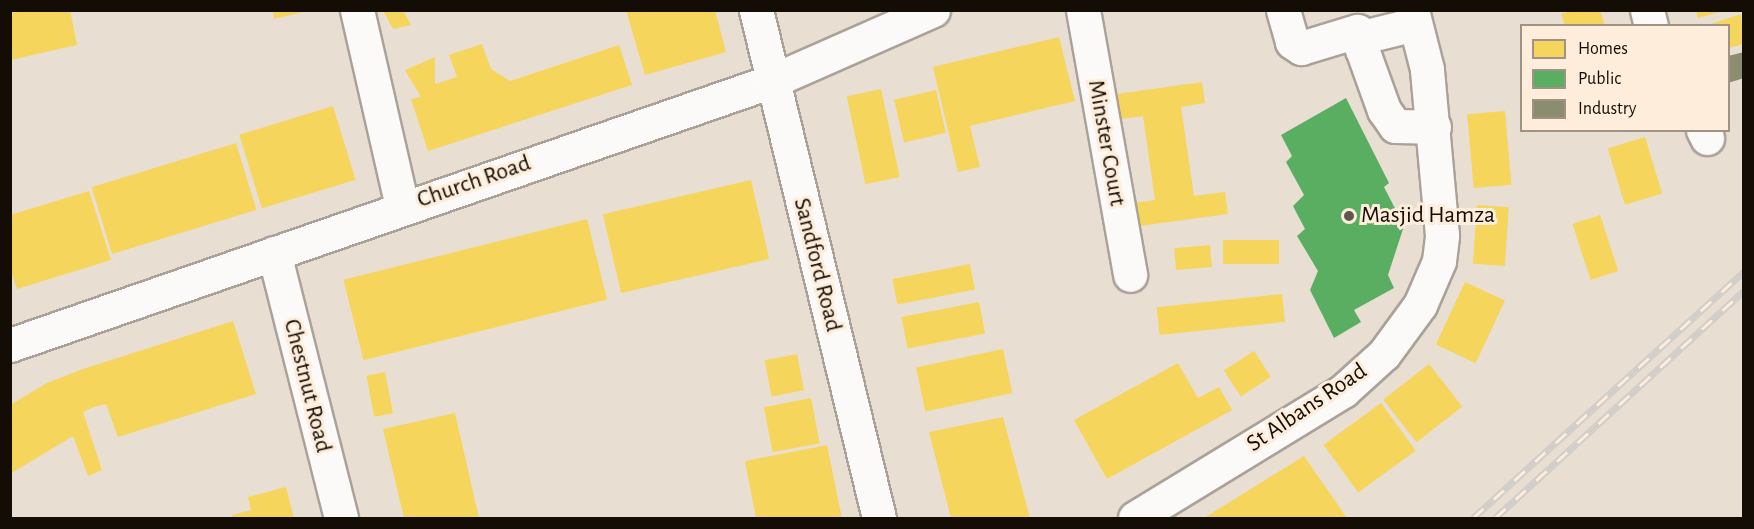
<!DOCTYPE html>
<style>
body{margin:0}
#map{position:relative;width:1754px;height:529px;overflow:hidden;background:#e9ded2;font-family:"Alegreya Sans",sans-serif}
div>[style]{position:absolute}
.homes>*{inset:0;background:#f6d55c;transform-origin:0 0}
.public>*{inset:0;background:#5aae61}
.industry>*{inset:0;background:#8c8c6e}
.roads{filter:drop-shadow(2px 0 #aaa299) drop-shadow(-2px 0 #aaa299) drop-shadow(0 2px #aaa299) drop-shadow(0 -2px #aaa299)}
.minor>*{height:33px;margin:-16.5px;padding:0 16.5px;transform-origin:16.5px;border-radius:16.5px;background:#fcfaf8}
.rail>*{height:7px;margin-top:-3.5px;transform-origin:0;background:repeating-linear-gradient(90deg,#fdedda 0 14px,#d1ceca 0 28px);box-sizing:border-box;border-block:2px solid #d1ceca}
.dots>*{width:16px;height:16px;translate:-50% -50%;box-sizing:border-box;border:3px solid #fdedda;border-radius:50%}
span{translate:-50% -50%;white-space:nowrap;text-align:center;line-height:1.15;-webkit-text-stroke:6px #fdedda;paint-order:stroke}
.street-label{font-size:24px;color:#140d06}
.poi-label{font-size:24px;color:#140d06}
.left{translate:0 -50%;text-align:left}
.frame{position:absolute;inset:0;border:12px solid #140d06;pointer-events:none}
.legend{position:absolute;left:1520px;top:24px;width:210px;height:108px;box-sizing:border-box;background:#fdedda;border:2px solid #a09385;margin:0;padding:8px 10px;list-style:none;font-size:18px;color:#140d06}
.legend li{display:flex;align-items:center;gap:12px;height:30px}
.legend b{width:30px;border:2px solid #a09385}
</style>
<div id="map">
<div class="homes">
<i style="clip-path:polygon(10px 10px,70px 10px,77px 45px,10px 60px)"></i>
<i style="clip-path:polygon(273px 10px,307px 10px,307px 11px,274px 19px)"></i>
<i style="clip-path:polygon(383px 10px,403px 10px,411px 25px,393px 29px)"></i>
<i style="clip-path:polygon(626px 10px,715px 10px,726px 52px,645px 75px)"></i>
<i style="clip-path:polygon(1572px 10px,1600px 10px,1605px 26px,1565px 26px,1561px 14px)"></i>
<i style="clip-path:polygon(1696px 10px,1723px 10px,1723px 11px,1698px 18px)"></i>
<i style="clip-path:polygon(1741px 14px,1744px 44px,1728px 48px,1728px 26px,1705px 26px)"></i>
<i style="clip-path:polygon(1059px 37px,1075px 101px,970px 126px,980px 167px,958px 172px,933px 67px)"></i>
<i style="clip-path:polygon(482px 44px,491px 69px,510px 81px,619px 45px,632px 85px,428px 151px,411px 99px,421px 97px,405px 70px,435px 57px,435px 84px,457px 77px,449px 55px)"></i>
<i style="clip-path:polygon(1202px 82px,1205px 103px,1181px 107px,1194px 196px,1225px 192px,1228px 214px,1139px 226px,1135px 203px,1155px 200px,1143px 116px,1114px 120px,1110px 95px)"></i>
<i style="left:881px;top:89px;width:90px;height:35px;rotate:78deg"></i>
<i style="left:936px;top:90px;width:44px;height:43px;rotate:77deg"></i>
<i style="left:333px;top:106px;width:77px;height:98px;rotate:73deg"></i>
<i style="left:1505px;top:111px;width:74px;height:38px;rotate:85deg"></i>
<i style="left:1645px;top:137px;width:59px;height:39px;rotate:73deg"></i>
<i style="left:236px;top:143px;width:70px;height:151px;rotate:73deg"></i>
<i style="left:751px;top:180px;width:81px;height:152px;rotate:77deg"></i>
<i style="clip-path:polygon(89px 191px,111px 260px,17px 289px,10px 269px,10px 215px)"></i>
<i style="left:1477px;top:205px;width:32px;height:59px;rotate:4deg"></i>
<i style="left:1600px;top:215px;width:59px;height:29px;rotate:72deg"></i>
<i style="left:587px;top:219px;width:83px;height:251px;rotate:76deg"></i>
<i style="left:1223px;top:240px;width:56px;height:24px"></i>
<i style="left:1210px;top:245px;width:22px;height:36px;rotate:85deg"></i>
<i style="left:970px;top:264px;width:26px;height:79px;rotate:79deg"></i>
<i style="left:1465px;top:282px;width:44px;height:69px;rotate:25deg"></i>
<i style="left:1282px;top:294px;width:28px;height:126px;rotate:84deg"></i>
<i style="left:979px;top:302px;width:32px;height:79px;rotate:79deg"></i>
<i style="clip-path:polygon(233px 321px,256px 394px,118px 437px,106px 404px,94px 407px,83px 412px,102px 470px,88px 476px,73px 436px,10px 474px,10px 405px,47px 383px,83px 369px)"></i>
<i style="left:1003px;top:349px;width:45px;height:89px;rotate:78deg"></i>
<i style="left:1254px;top:351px;width:31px;height:36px;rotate:57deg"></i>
<i style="left:797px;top:354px;width:37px;height:33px;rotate:79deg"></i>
<i style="clip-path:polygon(1178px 363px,1198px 398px,1219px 387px,1232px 410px,1107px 479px,1074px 420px)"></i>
<i style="left:1429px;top:364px;width:54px;height:58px;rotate:52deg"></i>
<i style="left:385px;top:372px;width:42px;height:19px;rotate:79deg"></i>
<i style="left:811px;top:398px;width:46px;height:48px;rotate:79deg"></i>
<i style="left:1381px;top:403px;width:59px;height:71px;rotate:54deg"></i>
<i style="clip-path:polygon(455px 413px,479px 518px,404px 518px,383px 429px)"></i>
<i style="clip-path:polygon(1003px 417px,1030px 518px,951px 518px,929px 432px)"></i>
<i style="clip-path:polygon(827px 445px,842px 518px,756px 518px,745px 461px)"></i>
<i style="clip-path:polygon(1304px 456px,1347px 518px,1204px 518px)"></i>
<i style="clip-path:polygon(286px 487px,294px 518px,233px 518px,232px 515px,251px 510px,248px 497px)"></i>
</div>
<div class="public">
<i style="clip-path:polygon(1346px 98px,1389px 183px,1384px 187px,1404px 226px,1388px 275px,1394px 288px,1354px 310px,1361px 322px,1334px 338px,1310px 290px,1318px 271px,1297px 236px,1305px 229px,1293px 206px,1304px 195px,1286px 162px,1292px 156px,1281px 135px)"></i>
</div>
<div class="industry">
<i style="clip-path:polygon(1744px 52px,1744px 78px,1728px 83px,1728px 56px)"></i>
</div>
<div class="roads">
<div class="minor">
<i style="left:357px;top:10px;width:201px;rotate:77.1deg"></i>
<i style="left:756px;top:10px;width:523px;rotate:76.39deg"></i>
<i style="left:1083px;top:10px;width:269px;rotate:79.9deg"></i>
<i style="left:1283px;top:10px;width:33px;rotate:74deg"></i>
<i style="left:1292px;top:42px;width:11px;rotate:34deg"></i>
<i style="left:1301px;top:48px;width:59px;rotate:-16.9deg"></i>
<i style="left:1357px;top:31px;width:10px;rotate:29deg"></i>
<i style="left:1647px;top:10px;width:16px;rotate:76deg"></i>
<i style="left:1415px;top:24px;width:50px;rotate:166.2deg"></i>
<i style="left:1366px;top:36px;width:14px;rotate:107deg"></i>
<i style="left:1362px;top:49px;width:65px;rotate:70.2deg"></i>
<i style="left:1384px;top:110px;width:19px;rotate:55deg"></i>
<i style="left:1395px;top:126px;width:39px;rotate:1deg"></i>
<i style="left:1703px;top:130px;width:9px;rotate:63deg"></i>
<i style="left:274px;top:253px;width:273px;rotate:75.8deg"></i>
<i style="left:10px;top:345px;width:806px;rotate:-19.11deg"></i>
<i style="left:772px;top:81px;width:176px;rotate:-23.8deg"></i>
<i style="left:1135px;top:518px;width:244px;rotate:-31.4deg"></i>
<i style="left:1343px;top:391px;width:55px;rotate:-42.1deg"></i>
<i style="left:1384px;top:354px;width:61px;rotate:-53.7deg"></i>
<i style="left:1420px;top:305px;width:48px;rotate:-66.6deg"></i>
<i style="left:1439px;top:261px;width:26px;rotate:-83deg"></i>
<i style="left:1442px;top:235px;width:167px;rotate:-95.2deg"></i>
<i style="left:1427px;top:69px;width:61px;rotate:-104.3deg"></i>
</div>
</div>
<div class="rail">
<i style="left:1473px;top:518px;width:367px;rotate:-42.3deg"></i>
<i style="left:1495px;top:518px;width:337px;rotate:-42.4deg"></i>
</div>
<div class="dots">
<i style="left:1349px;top:216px;background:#5f564d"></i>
</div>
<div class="street-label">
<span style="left:1106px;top:143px;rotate:80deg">Minster Court</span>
<span style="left:474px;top:182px;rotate:-19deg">Church Road</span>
<span style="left:817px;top:265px;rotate:76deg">Sandford Road</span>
<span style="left:307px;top:386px;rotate:76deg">Chestnut Road</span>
<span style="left:1307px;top:408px;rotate:-34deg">St Albans Road</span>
</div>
<div class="poi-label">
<span class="left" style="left:1361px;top:216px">Masjid Hamza</span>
</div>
<div class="frame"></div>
<ul class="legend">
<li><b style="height:16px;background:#f6d55c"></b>Homes</li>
<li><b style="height:16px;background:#5aae61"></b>Public</li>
<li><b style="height:16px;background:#8c8c6e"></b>Industry</li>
</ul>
</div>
